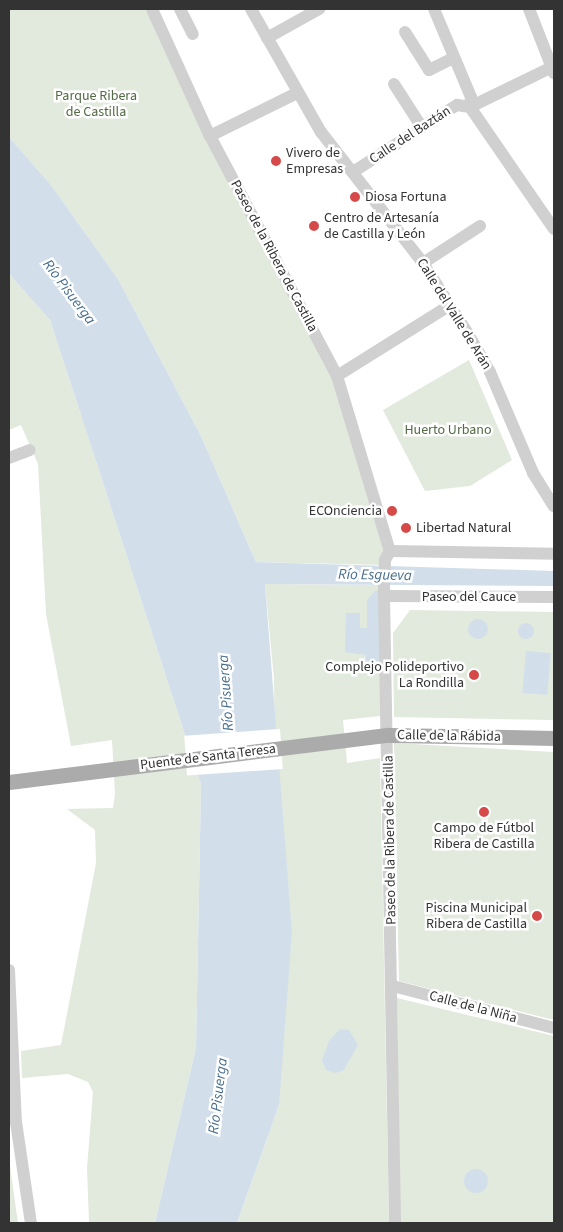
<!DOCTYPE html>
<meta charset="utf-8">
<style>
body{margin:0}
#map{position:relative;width:563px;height:1232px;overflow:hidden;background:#fff;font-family:"Source Sans 3",sans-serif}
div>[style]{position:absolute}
.green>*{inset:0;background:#e2e9dd}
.water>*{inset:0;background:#d2dfeb;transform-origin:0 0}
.round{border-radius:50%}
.pier>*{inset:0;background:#fff;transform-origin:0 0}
.minor>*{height:12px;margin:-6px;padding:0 6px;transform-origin:6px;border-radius:6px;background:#d0d0d0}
.major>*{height:15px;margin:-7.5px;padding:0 7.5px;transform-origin:7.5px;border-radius:7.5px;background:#ababab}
.dots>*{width:14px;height:14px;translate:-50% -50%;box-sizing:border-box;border:2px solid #fff;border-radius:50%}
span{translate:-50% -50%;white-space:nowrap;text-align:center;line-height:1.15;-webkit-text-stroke:5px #fff;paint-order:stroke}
.park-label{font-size:14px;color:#536b44}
.street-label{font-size:14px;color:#333}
.poi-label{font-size:14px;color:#333}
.left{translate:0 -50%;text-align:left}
.right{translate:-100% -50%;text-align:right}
.water-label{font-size:15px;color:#476d8e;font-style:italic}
.frame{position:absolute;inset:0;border:10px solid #333;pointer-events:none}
</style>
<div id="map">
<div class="green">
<i style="clip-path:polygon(9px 9px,149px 9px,334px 377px,386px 546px,382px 565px,256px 562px,201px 436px,118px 279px,51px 185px,9px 137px)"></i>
<i style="clip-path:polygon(9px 274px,50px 320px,201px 784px,196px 1048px,155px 1223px,89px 1223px,87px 1168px,93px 1092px,88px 1082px,68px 1074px,22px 1078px,21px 1051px,61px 1045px,96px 863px,95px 830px,67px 809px,113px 808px,115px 794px,112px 740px,71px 746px,46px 614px,38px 464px,21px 425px,9px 430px)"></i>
<i style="clip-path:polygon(469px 360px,512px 460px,470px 486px,425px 491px,383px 410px)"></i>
<i style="clip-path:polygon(265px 584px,381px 585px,380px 716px,343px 720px,347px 763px,380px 758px,389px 1223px,237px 1223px,279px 1105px,274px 679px)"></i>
<i style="clip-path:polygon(410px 610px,554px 612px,554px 720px,394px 717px,393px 633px)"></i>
<i style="clip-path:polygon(394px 743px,554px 752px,554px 1020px,399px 981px)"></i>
<i style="clip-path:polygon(397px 998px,554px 1036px,554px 1223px,400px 1223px)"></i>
<i style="clip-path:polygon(9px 1159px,18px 1223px,9px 1223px)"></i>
</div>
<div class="water">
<i style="clip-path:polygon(9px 137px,51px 185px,118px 279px,201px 436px,256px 562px,554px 571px,554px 586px,265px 584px,292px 932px,279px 1105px,237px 1223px,155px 1223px,196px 1048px,201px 784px,50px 320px,9px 274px)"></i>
<i style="clip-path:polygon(375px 591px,380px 591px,380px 673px,364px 673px,366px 655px,345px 652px,346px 613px,360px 613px,360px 628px,367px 628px,367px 600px)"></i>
<i class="round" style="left:468px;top:619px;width:20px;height:20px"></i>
<i class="round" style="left:518px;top:623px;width:16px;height:16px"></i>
<i style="left:526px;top:651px;width:25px;height:42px;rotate:5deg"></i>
<i style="clip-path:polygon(340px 1029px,349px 1030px,358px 1045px,344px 1070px,336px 1073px,326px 1070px,322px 1060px,329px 1041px)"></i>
<i class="round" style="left:464px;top:1169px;width:24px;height:24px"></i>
</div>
<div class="pier">
<i style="left:280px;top:729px;width:40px;height:96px;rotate:86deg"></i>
</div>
<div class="minor">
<i style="left:152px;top:9px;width:140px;rotate:65.5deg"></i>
<i style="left:180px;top:9px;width:28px;rotate:63deg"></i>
<i style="left:251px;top:9px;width:142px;rotate:60.4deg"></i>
<i style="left:321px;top:132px;width:166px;rotate:52.1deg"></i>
<i style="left:423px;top:263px;width:82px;rotate:57.5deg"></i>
<i style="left:467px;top:332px;width:46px;rotate:60.1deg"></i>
<i style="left:490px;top:372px;width:110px;rotate:66.9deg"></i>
<i style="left:533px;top:473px;width:39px;rotate:58deg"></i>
<i style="left:434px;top:9px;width:95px;rotate:67.2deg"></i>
<i style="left:471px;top:97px;width:10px;rotate:96deg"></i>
<i style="left:529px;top:9px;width:69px;rotate:68.7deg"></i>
<i style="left:405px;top:32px;width:45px;rotate:57.7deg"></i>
<i style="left:429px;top:70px;width:28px;rotate:-26deg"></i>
<i style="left:267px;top:38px;width:60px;rotate:-29.1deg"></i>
<i style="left:394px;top:84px;width:50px;rotate:57.3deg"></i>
<i style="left:297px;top:93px;width:97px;rotate:153.7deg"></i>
<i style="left:210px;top:136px;width:272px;rotate:62.1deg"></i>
<i style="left:337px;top:376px;width:183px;rotate:73.2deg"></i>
<i style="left:390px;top:551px;width:10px;rotate:119deg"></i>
<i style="left:385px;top:560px;width:36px;rotate:92deg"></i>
<i style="left:384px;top:596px;width:627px;rotate:88.99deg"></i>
<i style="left:470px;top:107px;width:148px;rotate:55.5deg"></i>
<i style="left:470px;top:107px;width:91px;rotate:-26deg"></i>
<i style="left:353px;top:172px;width:124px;rotate:-32.8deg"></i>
<i style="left:457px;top:105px;width:13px;rotate:9deg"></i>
<i style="left:423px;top:263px;width:68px;rotate:-33deg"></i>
<i style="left:337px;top:376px;width:133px;rotate:-32.1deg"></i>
<i style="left:9px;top:458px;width:22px;rotate:-21deg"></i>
<i style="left:390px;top:551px;width:164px;rotate:1deg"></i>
<i style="left:384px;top:596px;width:170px;rotate:0.3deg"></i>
<i style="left:9px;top:970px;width:152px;rotate:87.4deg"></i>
<i style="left:16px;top:1122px;width:102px;rotate:81.6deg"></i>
<i style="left:393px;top:986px;width:166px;rotate:14.6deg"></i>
</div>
<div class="major">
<i style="left:9px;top:782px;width:383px;rotate:-7.1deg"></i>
<i style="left:389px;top:735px;width:165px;rotate:1deg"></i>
</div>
<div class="dots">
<i style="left:276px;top:161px;background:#d54a49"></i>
<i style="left:355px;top:197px;background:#d54a49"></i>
<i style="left:314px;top:226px;background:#d54a49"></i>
<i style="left:392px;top:511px;background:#d54a49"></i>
<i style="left:406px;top:528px;background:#d54a49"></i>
<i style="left:474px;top:675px;background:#d54a49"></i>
<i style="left:484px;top:812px;background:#d54a49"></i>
<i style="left:537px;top:916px;background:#d54a49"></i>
</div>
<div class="park-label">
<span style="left:96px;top:104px">Parque Ribera<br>de Castilla</span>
<span style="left:448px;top:430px">Huerto Urbano</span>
</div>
<div class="street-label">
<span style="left:410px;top:135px;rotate:-33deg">Calle del Baztán</span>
<span style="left:274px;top:256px;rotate:62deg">Paseo de la Ribera de Castilla</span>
<span style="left:454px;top:314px;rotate:58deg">Calle del Valle de Arán</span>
<span style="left:469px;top:597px">Paseo del Cauce</span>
<span style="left:449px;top:736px;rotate:1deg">Calle de la Rábida</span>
<span style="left:208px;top:757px;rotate:-7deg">Puente de Santa Teresa</span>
<span style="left:390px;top:840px;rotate:-91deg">Paseo de la Ribera de Castilla</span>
<span style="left:473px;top:1007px;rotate:15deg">Calle de la Niña</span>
</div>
<div class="poi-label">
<span class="left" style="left:286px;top:161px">Vivero de<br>Empresas</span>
<span class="left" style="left:365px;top:197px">Diosa Fortuna</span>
<span class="left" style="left:324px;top:226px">Centro de Artesanía<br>de Castilla y León</span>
<span class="right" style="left:382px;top:511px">ECOnciencia</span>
<span class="left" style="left:416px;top:528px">Libertad Natural</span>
<span class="right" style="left:464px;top:675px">Complejo Polideportivo<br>La Rondilla</span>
<span style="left:484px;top:836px">Campo de Fútbol<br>Ribera de Castilla</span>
<span class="right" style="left:527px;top:916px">Piscina Municipal<br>Ribera de Castilla</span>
</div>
<div class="water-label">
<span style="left:69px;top:292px;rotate:53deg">Río Pisuerga</span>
<span style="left:375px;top:575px;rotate:1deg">Río Esgueva</span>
<span style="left:226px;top:693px;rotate:-94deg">Río Pisuerga</span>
<span style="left:218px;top:1096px;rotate:-83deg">Río Pisuerga</span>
</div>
<div class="frame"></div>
</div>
